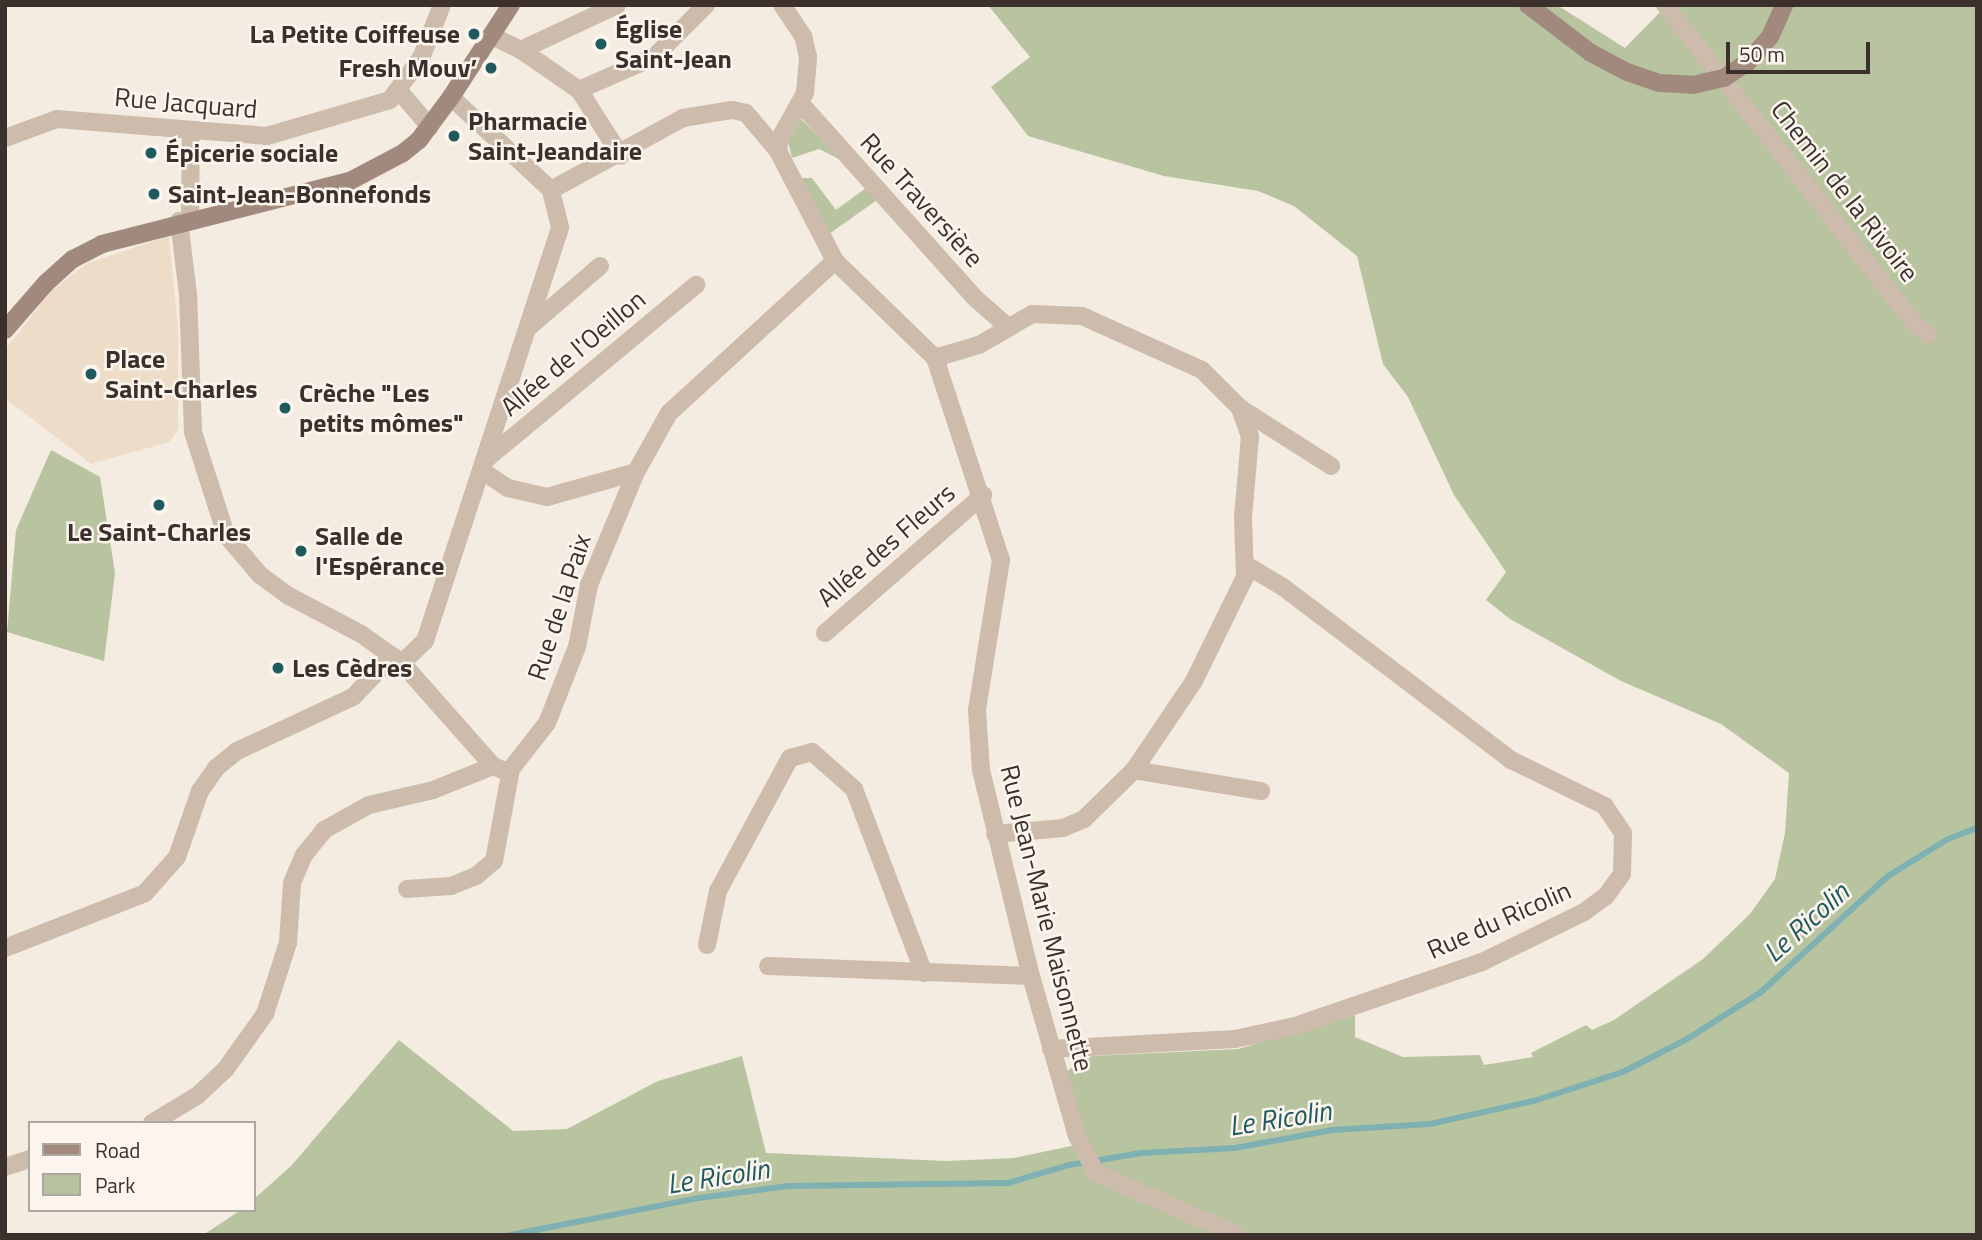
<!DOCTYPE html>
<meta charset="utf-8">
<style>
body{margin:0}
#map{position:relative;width:1982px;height:1240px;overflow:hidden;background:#f4ebe1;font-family:"Titillium Web",sans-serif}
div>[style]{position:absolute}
.green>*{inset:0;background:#b8c4a0}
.plaza>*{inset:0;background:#ecdcc8}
.stream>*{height:6px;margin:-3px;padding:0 3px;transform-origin:3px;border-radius:3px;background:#7fb0b2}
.minor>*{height:18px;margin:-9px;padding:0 9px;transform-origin:9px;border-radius:9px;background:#cdbbac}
.secondary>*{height:18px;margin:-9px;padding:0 9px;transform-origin:9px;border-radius:9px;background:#a18a7d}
.dots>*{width:19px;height:19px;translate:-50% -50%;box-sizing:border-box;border:4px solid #fbf5ee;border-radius:50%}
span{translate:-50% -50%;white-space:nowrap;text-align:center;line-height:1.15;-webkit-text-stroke:5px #fbf5ee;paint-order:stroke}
.poi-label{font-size:26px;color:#3b302b;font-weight:700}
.left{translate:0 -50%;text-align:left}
.right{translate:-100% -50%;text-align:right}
.street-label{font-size:26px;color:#3b302b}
.water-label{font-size:28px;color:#1f5a5e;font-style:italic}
.frame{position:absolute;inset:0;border:7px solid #3b302b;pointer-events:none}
.legend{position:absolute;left:28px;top:1121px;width:228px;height:91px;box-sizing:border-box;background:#fbf5ee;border:2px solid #aea6a0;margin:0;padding:9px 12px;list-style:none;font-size:21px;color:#3b302b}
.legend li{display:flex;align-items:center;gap:14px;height:35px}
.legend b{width:35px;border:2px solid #aea6a0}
.scale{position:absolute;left:1726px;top:42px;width:144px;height:32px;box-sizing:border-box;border:4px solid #3b302b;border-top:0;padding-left:9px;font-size:21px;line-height:24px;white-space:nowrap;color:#3b302b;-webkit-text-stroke:5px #fbf5ee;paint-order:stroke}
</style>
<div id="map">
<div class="green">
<i style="clip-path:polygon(988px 5px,1557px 5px,1625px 48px,1667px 5px,1977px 5px,1977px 1235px,203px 1235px,241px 1210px,254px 1210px,254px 1199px,291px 1166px,399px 1040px,513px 1131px,567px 1129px,658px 1081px,742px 1056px,766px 1153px,946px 1161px,1014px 1158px,1086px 1143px,1065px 1072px,1092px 1056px,1238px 1049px,1355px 1015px,1355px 1037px,1403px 1057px,1480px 1055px,1484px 1065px,1533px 1057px,1531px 1053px,1586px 1025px,1592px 1030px,1614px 1020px,1703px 959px,1750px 914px,1775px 879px,1785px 833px,1789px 773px,1721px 724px,1621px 681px,1510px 619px,1486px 600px,1506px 572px,1454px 495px,1408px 397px,1383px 364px,1357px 256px,1294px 206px,1258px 191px,1164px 176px,1028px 136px,991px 87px,1030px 57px)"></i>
<i style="clip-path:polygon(801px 119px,843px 161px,819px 149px,792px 158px,788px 141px)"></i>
<i style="clip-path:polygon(801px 178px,812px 178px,836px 210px,866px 188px,877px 200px,829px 234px)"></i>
<i style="clip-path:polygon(51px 450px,100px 477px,115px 573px,104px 661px,7px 632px,16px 530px)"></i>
</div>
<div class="plaza">
<i style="clip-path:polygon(169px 236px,178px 331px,178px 430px,169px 442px,91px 464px,5px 398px,5px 350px,52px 290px,88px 263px)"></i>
</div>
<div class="stream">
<i style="left:510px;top:1235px;width:193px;rotate:-11.1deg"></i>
<i style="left:699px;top:1198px;width:90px;rotate:-7.7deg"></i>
<i style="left:788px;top:1186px;width:220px;rotate:-0.8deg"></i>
<i style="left:1008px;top:1183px;width:64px;rotate:-16.4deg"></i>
<i style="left:1069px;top:1165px;width:73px;rotate:-9.5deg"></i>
<i style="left:1141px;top:1153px;width:94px;rotate:-3deg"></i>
<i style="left:1235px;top:1148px;width:99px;rotate:-10.5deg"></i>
<i style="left:1332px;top:1130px;width:98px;rotate:-3.5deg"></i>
<i style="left:1430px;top:1124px;width:110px;rotate:-12.6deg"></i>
<i style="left:1537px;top:1100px;width:90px;rotate:-18deg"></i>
<i style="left:1623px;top:1072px;width:72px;rotate:-27.3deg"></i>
<i style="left:1687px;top:1039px;width:88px;rotate:-32.4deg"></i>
<i style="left:1761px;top:992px;width:172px;rotate:-42.4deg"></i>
<i style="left:1888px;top:876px;width:70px;rotate:-31.7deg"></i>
<i style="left:1948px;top:839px;width:31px;rotate:-21deg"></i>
</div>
<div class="minor">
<i style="left:1665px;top:5px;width:405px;rotate:51.9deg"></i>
<i style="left:1915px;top:324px;width:16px;rotate:40deg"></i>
<i style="left:494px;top:37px;width:30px;rotate:26deg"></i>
<i style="left:521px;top:50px;width:106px;rotate:-25.1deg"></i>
<i style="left:521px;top:50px;width:70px;rotate:34.6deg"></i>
<i style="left:579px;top:90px;width:78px;rotate:57.5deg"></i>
<i style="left:579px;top:90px;width:82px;rotate:-23.7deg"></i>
<i style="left:654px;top:57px;width:74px;rotate:-45deg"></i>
<i style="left:400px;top:92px;width:46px;rotate:49.4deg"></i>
<i style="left:451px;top:97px;width:137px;rotate:42.9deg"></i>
<i style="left:551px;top:190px;width:150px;rotate:-28.6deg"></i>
<i style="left:683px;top:118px;width:50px;rotate:-9.3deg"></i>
<i style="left:732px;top:110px;width:14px;rotate:12deg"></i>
<i style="left:746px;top:113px;width:50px;rotate:49.9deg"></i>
<i style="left:778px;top:151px;width:124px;rotate:62.6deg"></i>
<i style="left:835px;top:261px;width:139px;rotate:44.1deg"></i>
<i style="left:935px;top:358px;width:213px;rotate:71.9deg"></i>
<i style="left:1001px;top:560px;width:152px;rotate:99.1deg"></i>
<i style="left:977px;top:710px;width:60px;rotate:86.2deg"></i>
<i style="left:981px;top:770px;width:212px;rotate:76.4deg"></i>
<i style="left:1031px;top:976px;width:166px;rotate:74deg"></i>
<i style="left:1077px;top:1136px;width:42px;rotate:62.8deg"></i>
<i style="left:1096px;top:1173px;width:155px;rotate:23.6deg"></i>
<i style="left:801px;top:104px;width:261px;rotate:48.1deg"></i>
<i style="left:975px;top:298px;width:44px;rotate:41.3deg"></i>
<i style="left:5px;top:138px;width:55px;rotate:-20.1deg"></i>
<i style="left:57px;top:119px;width:211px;rotate:4.6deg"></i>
<i style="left:267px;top:136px;width:128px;rotate:-16.3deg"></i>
<i style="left:390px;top:100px;width:52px;rotate:-53.6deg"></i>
<i style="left:421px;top:58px;width:57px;rotate:-68.4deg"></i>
<i style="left:778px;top:151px;width:13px;rotate:-81deg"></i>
<i style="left:780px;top:138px;width:51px;rotate:-60.9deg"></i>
<i style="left:805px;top:93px;width:36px;rotate:-85deg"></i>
<i style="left:808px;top:57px;width:22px;rotate:-103deg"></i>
<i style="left:803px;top:36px;width:37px;rotate:-124deg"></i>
<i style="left:190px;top:219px;width:89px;rotate:-89.4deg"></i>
<i style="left:179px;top:221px;width:74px;rotate:83deg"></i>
<i style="left:188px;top:294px;width:138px;rotate:87.9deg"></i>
<i style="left:193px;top:432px;width:108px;rotate:72.2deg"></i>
<i style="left:226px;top:535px;width:52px;rotate:49.6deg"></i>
<i style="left:260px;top:575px;width:36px;rotate:36deg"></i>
<i style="left:289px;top:596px;width:81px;rotate:27.8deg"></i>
<i style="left:361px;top:634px;width:50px;rotate:35.3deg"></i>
<i style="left:402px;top:663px;width:137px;rotate:48.5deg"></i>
<i style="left:528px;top:328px;width:95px;rotate:-40.7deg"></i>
<i style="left:935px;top:358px;width:46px;rotate:-16.5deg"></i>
<i style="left:979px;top:345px;width:61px;rotate:-30.3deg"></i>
<i style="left:1032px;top:314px;width:50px;rotate:2.3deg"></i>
<i style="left:1082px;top:316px;width:132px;rotate:24.2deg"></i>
<i style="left:1202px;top:370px;width:54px;rotate:45deg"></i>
<i style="left:1240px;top:408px;width:108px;rotate:32.5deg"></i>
<i style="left:484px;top:461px;width:276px;rotate:-39.7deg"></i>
<i style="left:481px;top:470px;width:32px;rotate:34deg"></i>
<i style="left:508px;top:488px;width:40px;rotate:13deg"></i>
<i style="left:547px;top:497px;width:92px;rotate:-15.7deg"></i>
<i style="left:825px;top:633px;width:210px;rotate:-41.1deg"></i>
<i style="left:402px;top:663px;width:32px;rotate:-44deg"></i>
<i style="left:425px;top:641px;width:435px;rotate:-71.9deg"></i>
<i style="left:560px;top:227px;width:38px;rotate:-104deg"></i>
<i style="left:1134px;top:770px;width:129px;rotate:9.4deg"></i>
<i style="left:995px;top:834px;width:68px;rotate:-5deg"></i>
<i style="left:1063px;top:828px;width:23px;rotate:-23deg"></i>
<i style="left:1084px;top:819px;width:70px;rotate:-44.4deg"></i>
<i style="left:1134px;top:770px;width:107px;rotate:-56deg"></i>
<i style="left:1194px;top:681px;width:116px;rotate:-63.9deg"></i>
<i style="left:1245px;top:577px;width:59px;rotate:-91.9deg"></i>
<i style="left:1243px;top:518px;width:81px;rotate:-85.1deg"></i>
<i style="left:1250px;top:437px;width:31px;rotate:-109deg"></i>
<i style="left:407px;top:889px;width:44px;rotate:-3.9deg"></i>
<i style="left:451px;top:886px;width:27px;rotate:-22deg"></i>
<i style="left:476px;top:876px;width:23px;rotate:-40deg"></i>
<i style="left:494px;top:861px;width:94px;rotate:-79.5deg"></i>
<i style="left:511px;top:769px;width:58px;rotate:-52deg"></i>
<i style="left:547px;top:723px;width:82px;rotate:-68.5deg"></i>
<i style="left:577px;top:647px;width:63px;rotate:-79deg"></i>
<i style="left:589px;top:585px;width:122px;rotate:-67.4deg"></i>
<i style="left:636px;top:472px;width:68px;rotate:-60.8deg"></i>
<i style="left:669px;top:413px;width:225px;rotate:-42.5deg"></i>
<i style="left:707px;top:945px;width:55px;rotate:-78.5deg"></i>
<i style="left:718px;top:891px;width:151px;rotate:-61.6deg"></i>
<i style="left:790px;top:758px;width:23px;rotate:-15deg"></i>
<i style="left:812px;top:752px;width:56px;rotate:41.4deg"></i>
<i style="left:854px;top:789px;width:197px;rotate:69.2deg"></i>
<i style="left:5px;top:948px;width:150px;rotate:-21.4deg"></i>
<i style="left:145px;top:893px;width:48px;rotate:-48.4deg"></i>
<i style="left:177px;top:857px;width:70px;rotate:-70.8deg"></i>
<i style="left:200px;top:791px;width:28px;rotate:-55deg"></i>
<i style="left:216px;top:768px;width:27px;rotate:-39deg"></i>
<i style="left:237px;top:751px;width:128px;rotate:-25deg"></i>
<i style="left:353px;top:697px;width:57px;rotate:-46.4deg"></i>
<i style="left:768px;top:966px;width:263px;rotate:2.2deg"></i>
<i style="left:1051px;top:1049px;width:184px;rotate:-3.1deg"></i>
<i style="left:1235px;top:1039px;width:61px;rotate:-12.2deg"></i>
<i style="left:1295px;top:1026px;width:198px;rotate:-18.9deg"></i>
<i style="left:1482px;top:962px;width:114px;rotate:-26.1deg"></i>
<i style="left:1584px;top:912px;width:27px;rotate:-36deg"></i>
<i style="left:1606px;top:896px;width:27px;rotate:-54deg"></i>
<i style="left:1622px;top:874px;width:41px;rotate:-88.6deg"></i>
<i style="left:1623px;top:833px;width:32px;rotate:-124deg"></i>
<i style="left:1605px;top:806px;width:105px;rotate:-153.9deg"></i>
<i style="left:1511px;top:760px;width:286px;rotate:-142.8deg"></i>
<i style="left:1283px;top:587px;width:43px;rotate:-149.3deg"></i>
<i style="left:152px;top:1123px;width:54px;rotate:-31.3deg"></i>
<i style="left:198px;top:1095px;width:37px;rotate:-43deg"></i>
<i style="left:225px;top:1070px;width:69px;rotate:-54.5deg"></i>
<i style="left:265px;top:1014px;width:75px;rotate:-72.1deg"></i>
<i style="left:288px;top:943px;width:60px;rotate:-86.2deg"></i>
<i style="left:292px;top:883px;width:30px;rotate:-67deg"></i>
<i style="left:304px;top:855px;width:32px;rotate:-51deg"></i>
<i style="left:324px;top:830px;width:51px;rotate:-29.1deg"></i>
<i style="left:369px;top:805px;width:66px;rotate:-13.2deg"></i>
<i style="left:433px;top:790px;width:65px;rotate:-21.8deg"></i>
<i style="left:493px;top:766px;width:11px;rotate:22deg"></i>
<i style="left:5px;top:1167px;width:26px;rotate:-18deg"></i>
</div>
<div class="secondary">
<i style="left:1528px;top:5px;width:79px;rotate:37.3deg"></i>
<i style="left:1591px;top:53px;width:41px;rotate:27.8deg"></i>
<i style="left:1627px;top:72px;width:34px;rotate:19deg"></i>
<i style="left:1659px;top:83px;width:34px;rotate:3deg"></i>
<i style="left:1693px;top:85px;width:32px;rotate:-13deg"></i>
<i style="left:1724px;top:78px;width:29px;rotate:-34deg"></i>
<i style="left:1748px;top:62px;width:33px;rotate:-49deg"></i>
<i style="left:1770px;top:37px;width:35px;rotate:-66deg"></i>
<i style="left:5px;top:330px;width:62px;rotate:-48.9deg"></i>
<i style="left:46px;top:283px;width:36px;rotate:-42deg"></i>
<i style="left:73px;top:259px;width:33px;rotate:-27deg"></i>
<i style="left:102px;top:244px;width:256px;rotate:-14.3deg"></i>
<i style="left:350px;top:181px;width:60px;rotate:-27.8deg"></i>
<i style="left:403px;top:153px;width:21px;rotate:-39deg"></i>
<i style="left:419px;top:140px;width:54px;rotate:-53.3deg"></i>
<i style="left:451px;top:97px;width:110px;rotate:-56.9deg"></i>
</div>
<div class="dots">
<i style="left:474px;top:34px;background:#1f5a5e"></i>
<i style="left:601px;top:44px;background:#1f5a5e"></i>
<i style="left:491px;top:68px;background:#1f5a5e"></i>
<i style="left:454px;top:136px;background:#1f5a5e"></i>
<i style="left:151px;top:153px;background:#1f5a5e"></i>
<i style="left:154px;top:194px;background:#1f5a5e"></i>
<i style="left:91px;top:374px;background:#1f5a5e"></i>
<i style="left:285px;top:408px;background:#1f5a5e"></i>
<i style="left:159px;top:505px;background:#1f5a5e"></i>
<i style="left:301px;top:551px;background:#1f5a5e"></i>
<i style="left:278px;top:668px;background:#1f5a5e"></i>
</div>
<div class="poi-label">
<span class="left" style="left:615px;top:44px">Église<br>Saint-Jean</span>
<span class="right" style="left:460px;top:34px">La Petite Coiffeuse</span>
<span class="right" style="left:477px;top:68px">Fresh Mouv’</span>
<span class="left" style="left:468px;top:136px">Pharmacie<br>Saint-Jeandaire</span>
<span class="left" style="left:165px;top:153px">Épicerie sociale</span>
<span class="left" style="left:168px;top:194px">Saint-Jean-Bonnefonds</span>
<span class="left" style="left:105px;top:374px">Place<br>Saint-Charles</span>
<span class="left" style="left:299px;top:408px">Crèche "Les<br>petits mômes"</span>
<span style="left:159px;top:532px">Le Saint-Charles</span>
<span class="left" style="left:315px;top:551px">Salle de<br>l'Espérance</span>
<span class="left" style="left:292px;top:668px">Les Cèdres</span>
</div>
<div class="street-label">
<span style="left:186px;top:103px;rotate:5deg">Rue Jacquard</span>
<span style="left:1845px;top:191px;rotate:52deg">Chemin de la Rivoire</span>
<span style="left:922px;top:200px;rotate:48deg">Rue Traversière</span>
<span style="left:573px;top:353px;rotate:-40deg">Allée de l'Oeillon</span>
<span style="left:886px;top:545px;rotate:-41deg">Allée des Fleurs</span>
<span style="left:559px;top:607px;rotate:-72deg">Rue de la Paix</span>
<span style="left:1047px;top:918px;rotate:76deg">Rue Jean-Marie Maisonnette</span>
<span style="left:1499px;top:920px;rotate:-24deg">Rue du Ricolin</span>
</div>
<div class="water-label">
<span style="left:1806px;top:922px;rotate:-42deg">Le Ricolin</span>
<span style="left:1280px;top:1118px;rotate:-9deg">Le Ricolin</span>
<span style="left:718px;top:1176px;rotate:-9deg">Le Ricolin</span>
</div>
<div class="frame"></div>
<ul class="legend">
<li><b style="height:9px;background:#a18a7d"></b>Road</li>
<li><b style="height:19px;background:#b8c4a0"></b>Park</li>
</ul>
<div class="scale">50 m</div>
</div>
